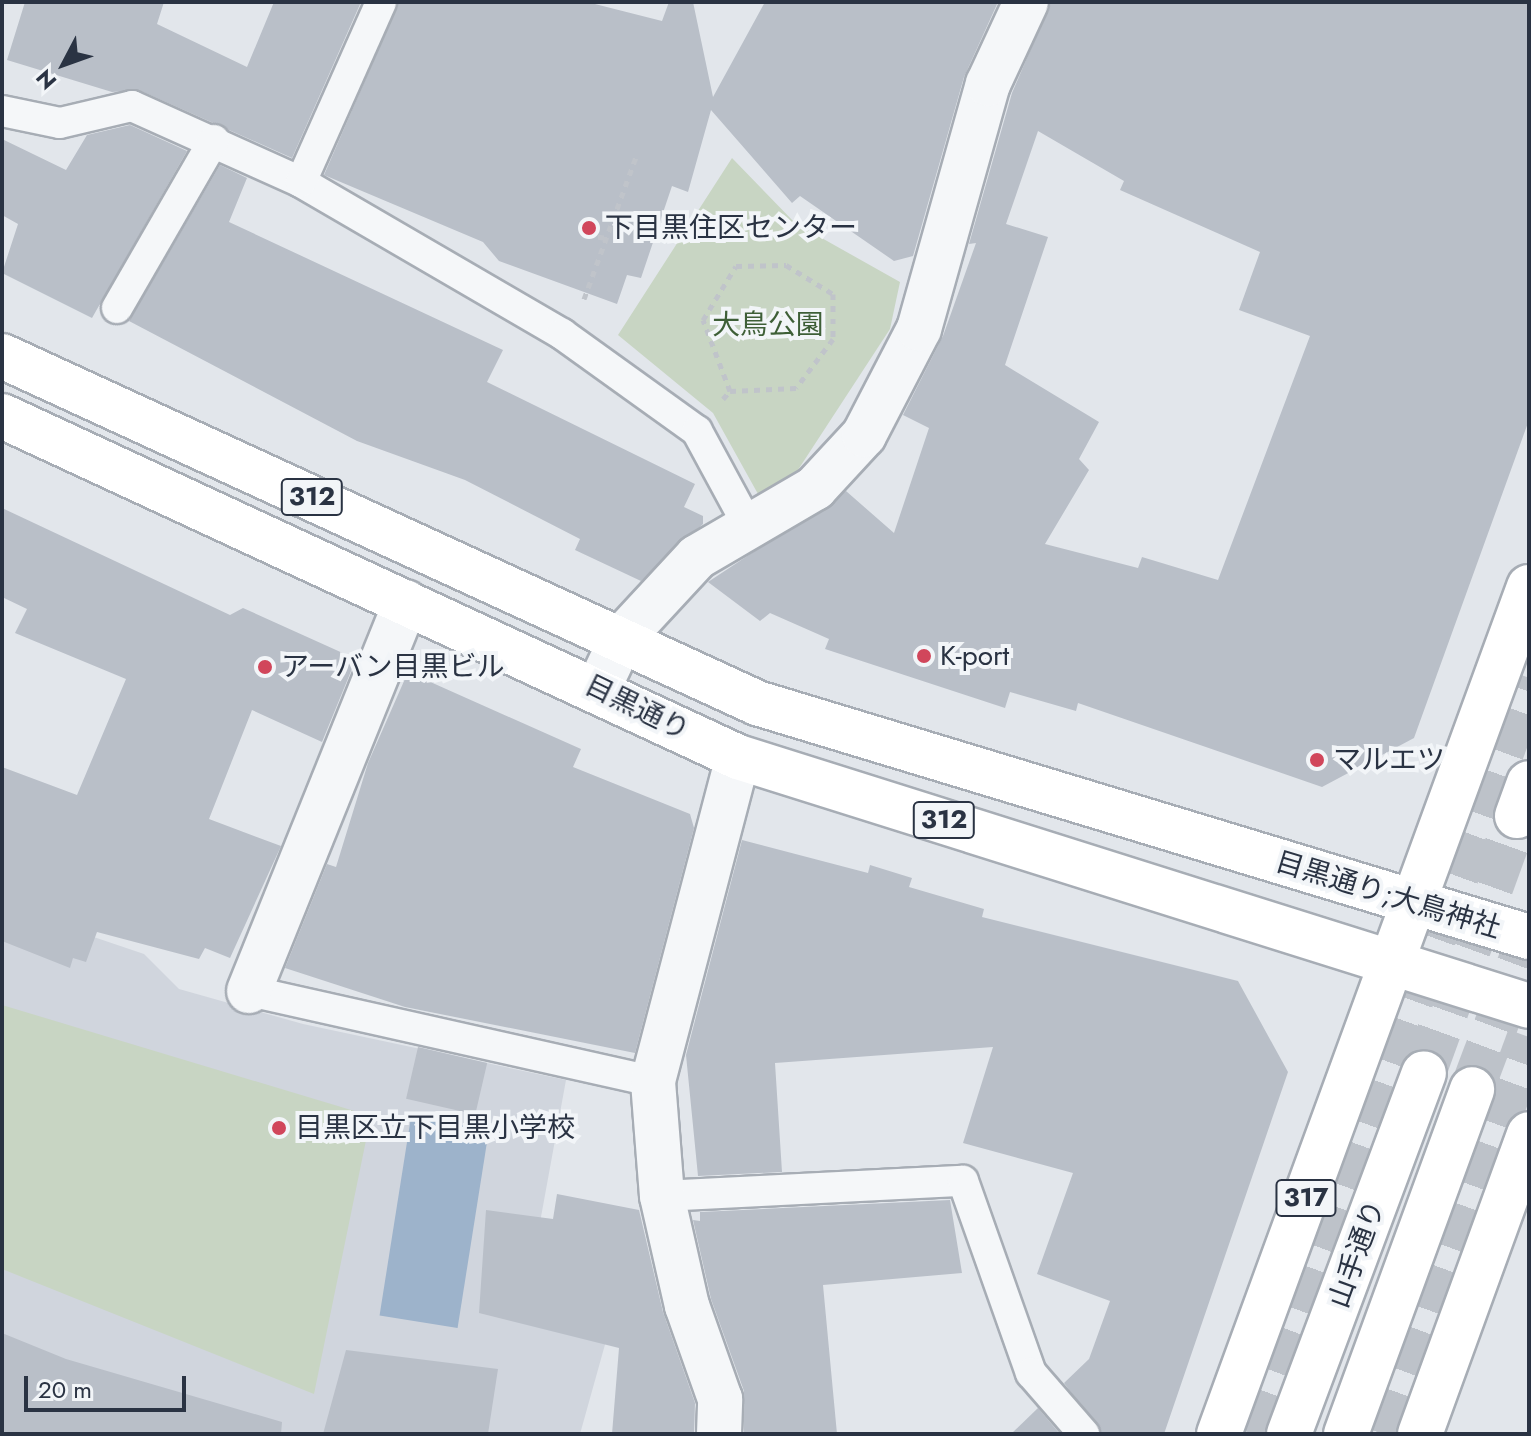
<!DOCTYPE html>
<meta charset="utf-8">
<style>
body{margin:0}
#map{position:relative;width:1531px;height:1436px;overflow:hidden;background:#e2e6eb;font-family:Jost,"Noto Sans JP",sans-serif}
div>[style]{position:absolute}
.built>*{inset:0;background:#d0d5dd}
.green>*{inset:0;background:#c8d5c3}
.water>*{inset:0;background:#9db3cb;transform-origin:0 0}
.building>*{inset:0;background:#b9bfc8;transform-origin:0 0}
.primary-tunnel>*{height:44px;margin-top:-22px;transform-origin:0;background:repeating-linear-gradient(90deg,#bdc2c9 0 44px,transparent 0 66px)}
.motorway-tunnel>*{height:44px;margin-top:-22px;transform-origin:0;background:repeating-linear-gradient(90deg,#bdc2c9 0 44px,transparent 0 66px)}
.path>*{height:5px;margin-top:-2.5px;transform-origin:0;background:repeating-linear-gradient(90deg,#c0c4ca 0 6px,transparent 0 12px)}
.roads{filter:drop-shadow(2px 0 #a7adb5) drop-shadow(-2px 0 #a7adb5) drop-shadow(0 2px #a7adb5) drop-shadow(0 -2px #a7adb5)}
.service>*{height:30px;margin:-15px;padding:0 15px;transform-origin:15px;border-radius:15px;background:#f5f7f9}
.minor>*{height:44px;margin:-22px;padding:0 22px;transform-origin:22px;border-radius:22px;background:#f5f7f9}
.primary>*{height:44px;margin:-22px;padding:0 22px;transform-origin:22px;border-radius:22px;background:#fff}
.dots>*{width:22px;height:22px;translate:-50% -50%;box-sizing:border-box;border:4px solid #f2f5f8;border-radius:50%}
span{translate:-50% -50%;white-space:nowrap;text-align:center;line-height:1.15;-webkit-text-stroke:8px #f2f5f8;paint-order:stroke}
.shield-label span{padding:2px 6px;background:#f2f5f8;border:2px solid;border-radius:6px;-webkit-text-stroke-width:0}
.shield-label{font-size:26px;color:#2a3343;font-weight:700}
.poi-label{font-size:28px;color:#2a3343}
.left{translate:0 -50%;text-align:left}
.park-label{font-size:28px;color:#3e5f37}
.street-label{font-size:28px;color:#2a3343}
.frame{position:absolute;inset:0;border:4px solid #2a3343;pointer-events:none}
.north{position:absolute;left:24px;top:24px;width:80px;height:80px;-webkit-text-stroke:6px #f2f5f8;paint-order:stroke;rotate:229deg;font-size:22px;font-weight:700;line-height:32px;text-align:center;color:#2a3343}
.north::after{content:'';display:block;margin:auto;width:28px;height:36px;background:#2a3343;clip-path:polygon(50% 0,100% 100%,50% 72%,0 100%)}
.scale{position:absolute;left:24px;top:1376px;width:162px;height:36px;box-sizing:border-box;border:4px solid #2a3343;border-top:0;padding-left:10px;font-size:24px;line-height:28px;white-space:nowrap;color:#2a3343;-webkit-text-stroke:6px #f2f5f8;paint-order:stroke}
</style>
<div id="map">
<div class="built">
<i style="clip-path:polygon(2px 906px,144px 954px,179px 989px,303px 1024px,566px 1080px,522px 1321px,606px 1341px,580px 1434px,2px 1434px)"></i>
</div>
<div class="green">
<i style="clip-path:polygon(732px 158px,795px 223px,900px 282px,890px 329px,794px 476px,758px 494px,713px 413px,618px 335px)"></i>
<i style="clip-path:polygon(2px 1005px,371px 1116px,314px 1394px,2px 1269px)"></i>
</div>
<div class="water">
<i style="left:411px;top:1117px;width:79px;height:201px;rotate:9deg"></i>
</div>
<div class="building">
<i style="clip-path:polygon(25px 2px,164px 2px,157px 24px,247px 67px,274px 2px,361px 2px,292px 158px,139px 90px,112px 92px,7px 60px)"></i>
<i style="clip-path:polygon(399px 2px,587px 2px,662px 21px,669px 2px,693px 2px,713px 97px,765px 2px,998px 2px,964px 77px,913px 256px,894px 261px,800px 196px,792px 203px,711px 110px,688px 192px,672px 186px,641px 278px,627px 275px,617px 304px,499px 261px,483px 242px,324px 175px)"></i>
<i style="clip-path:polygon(evenodd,1051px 2px,1529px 2px,1529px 420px,1414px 738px,1322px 787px,1078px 703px,1076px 711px,1010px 692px,1005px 708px,825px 649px,829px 639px,770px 613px,760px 621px,708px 582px,846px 491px,894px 533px,929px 428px,903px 415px,943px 336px,976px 243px,969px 244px,1012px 93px,1051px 2px,1038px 131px,1124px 181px,1120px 190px,1260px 252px,1239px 310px,1310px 336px,1218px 580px,1142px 557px,1138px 568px,1045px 544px,1089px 470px,1079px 459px,1099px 422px,1005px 365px,1048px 237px,1006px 224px,1038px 131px)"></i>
<i style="clip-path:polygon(130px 125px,187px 151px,92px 318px,2px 273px,18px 224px,2px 215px,2px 139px,66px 170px,87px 135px)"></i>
<i style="clip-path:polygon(220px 165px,247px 178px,229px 222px,503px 350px,487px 382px,695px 484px,684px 507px,703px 516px,703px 524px,641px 581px,575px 550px,580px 539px,465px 480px,357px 441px,129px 321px)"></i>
<i style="clip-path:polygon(2px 508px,230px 615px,243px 608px,356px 659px,322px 742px,252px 710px,209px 819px,281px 846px,230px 958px,205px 948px,199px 959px,97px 932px,86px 962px,73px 958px,70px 968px,2px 941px,2px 767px,77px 795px,126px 679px,15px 633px,27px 609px,2px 597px)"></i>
<i style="clip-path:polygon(408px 672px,581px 749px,573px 767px,690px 814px,694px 828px,635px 1053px,405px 1007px,285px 968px,327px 864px,336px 867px,368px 763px)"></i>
<i style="clip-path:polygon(742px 840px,868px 873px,870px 865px,912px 878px,909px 887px,984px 909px,982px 917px,1238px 981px,1288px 1072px,1164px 1434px,1102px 1434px,1064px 1383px,1089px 1359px,1110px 1301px,1037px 1274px,1073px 1173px,963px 1143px,993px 1047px,775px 1063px,782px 1172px,698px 1176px,686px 1055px)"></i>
<i style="left:418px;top:1047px;width:71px;height:53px;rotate:13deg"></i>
<i style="clip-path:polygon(557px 1194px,639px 1210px,663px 1312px,695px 1403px,694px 1434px,612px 1434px,619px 1348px,479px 1313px,486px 1210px,553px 1219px)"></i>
<i style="clip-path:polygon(950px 1200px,962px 1273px,823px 1285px,837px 1434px,744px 1434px,744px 1391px,711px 1299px,693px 1220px,700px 1221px,700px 1212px)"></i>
<i style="clip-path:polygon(2px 1333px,66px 1359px,282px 1422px,281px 1434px,2px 1434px)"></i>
<i style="clip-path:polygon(346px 1350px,498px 1369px,488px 1434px,323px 1434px)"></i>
<i style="clip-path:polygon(1038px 1408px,1060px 1434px,1011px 1434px)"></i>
</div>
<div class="primary-tunnel">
<i style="left:1424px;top:1073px;width:273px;rotate:-70.1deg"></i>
<i style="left:1472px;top:1089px;width:162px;rotate:-69.4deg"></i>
</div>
<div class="motorway-tunnel">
<i style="left:1253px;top:1434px;width:805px;rotate:-69.94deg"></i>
<i style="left:1383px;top:1434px;width:423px;rotate:-69.8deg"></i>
</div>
<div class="path">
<i style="left:586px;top:235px;width:21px;rotate:8deg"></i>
<i style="left:584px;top:299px;width:151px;rotate:-69.9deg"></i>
<i style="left:723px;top:399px;width:11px;rotate:-49deg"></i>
<i style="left:730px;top:391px;width:76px;rotate:-110.8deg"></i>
<i style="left:703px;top:320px;width:63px;rotate:-58.6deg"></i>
<i style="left:736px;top:266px;width:50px;rotate:-1.1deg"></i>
<i style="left:786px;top:265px;width:55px;rotate:31.7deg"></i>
<i style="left:833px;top:294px;width:45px;rotate:90deg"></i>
<i style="left:833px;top:339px;width:61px;rotate:127.1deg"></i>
<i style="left:796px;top:388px;width:66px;rotate:177.4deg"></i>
</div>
<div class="roads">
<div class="service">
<i style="left:2px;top:111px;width:59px;rotate:11.7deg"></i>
<i style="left:60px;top:123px;width:74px;rotate:-13.3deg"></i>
<i style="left:132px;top:106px;width:185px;rotate:24.2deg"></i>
<i style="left:301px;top:182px;width:302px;rotate:30.2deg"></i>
<i style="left:562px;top:334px;width:166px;rotate:35.7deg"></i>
<i style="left:697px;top:431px;width:114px;rotate:61.6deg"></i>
<i style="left:301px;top:182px;width:197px;rotate:-66deg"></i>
<i style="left:117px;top:308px;width:194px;rotate:-60deg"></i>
<i style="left:249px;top:991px;width:414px;rotate:12.6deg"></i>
<i style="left:662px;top:1196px;width:301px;rotate:-2.9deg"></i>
<i style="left:963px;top:1181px;width:204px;rotate:70.5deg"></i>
<i style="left:1031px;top:1373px;width:81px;rotate:49deg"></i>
</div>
<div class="minor">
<i style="left:598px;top:689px;width:56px;rotate:-64.8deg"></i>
<i style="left:622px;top:638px;width:110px;rotate:-47.2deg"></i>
<i style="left:697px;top:557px;width:137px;rotate:-30.3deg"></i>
<i style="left:815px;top:488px;width:72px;rotate:-47.2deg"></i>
<i style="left:864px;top:435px;width:119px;rotate:-62.6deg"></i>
<i style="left:919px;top:329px;width:255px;rotate:-74.3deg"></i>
<i style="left:988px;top:84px;width:90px;rotate:-65.1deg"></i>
<i style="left:249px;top:991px;width:419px;rotate:-68deg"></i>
<i style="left:719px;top:1434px;width:35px;rotate:-88deg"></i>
<i style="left:720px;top:1399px;width:99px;rotate:-109.5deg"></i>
<i style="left:687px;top:1306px;width:113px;rotate:-102.8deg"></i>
<i style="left:662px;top:1196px;width:115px;rotate:-94.5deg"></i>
<i style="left:653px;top:1081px;width:335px;rotate:-75.3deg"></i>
</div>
<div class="primary">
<i style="left:2px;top:356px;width:831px;rotate:24.68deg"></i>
<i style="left:757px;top:703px;width:807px;rotate:16.86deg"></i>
<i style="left:2px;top:416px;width:811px;rotate:24.86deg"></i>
<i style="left:738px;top:757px;width:829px;rotate:17.47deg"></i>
<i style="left:1517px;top:816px;width:35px;rotate:-70deg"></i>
<i style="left:1219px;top:1434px;width:902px;rotate:-69.9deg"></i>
<i style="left:1289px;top:1434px;width:385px;rotate:-69.5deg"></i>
<i style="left:1346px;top:1434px;width:367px;rotate:-69.9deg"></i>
<i style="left:1420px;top:1434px;width:319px;rotate:-70deg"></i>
</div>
</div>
<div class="dots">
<i style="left:589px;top:228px;background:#d1465b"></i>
<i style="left:924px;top:656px;background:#d1465b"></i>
<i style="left:265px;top:667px;background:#d1465b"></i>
<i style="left:1317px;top:760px;background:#d1465b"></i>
<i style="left:279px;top:1128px;background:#d1465b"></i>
</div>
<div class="shield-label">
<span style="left:312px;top:497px">312</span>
<span style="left:944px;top:820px">312</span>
<span style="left:1306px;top:1198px">317</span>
</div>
<div class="poi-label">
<span class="left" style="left:605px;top:228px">下目黒住区センター</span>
<span class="left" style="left:940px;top:656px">K-port</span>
<span class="left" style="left:281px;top:667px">アーバン目黒ビル</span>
<span class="left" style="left:1333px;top:760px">マルエツ</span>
<span class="left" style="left:295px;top:1128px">目黒区立下目黒小学校</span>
</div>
<div class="park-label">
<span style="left:768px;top:325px">大鳥公園</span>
</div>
<div class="street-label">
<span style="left:637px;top:708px;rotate:26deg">目黒通り</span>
<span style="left:1388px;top:895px;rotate:17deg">目黒通り;大鳥神社</span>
<span style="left:1357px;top:1254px;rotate:-70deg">山手通り</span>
</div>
<div class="frame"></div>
<div class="north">N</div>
<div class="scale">20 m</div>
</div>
